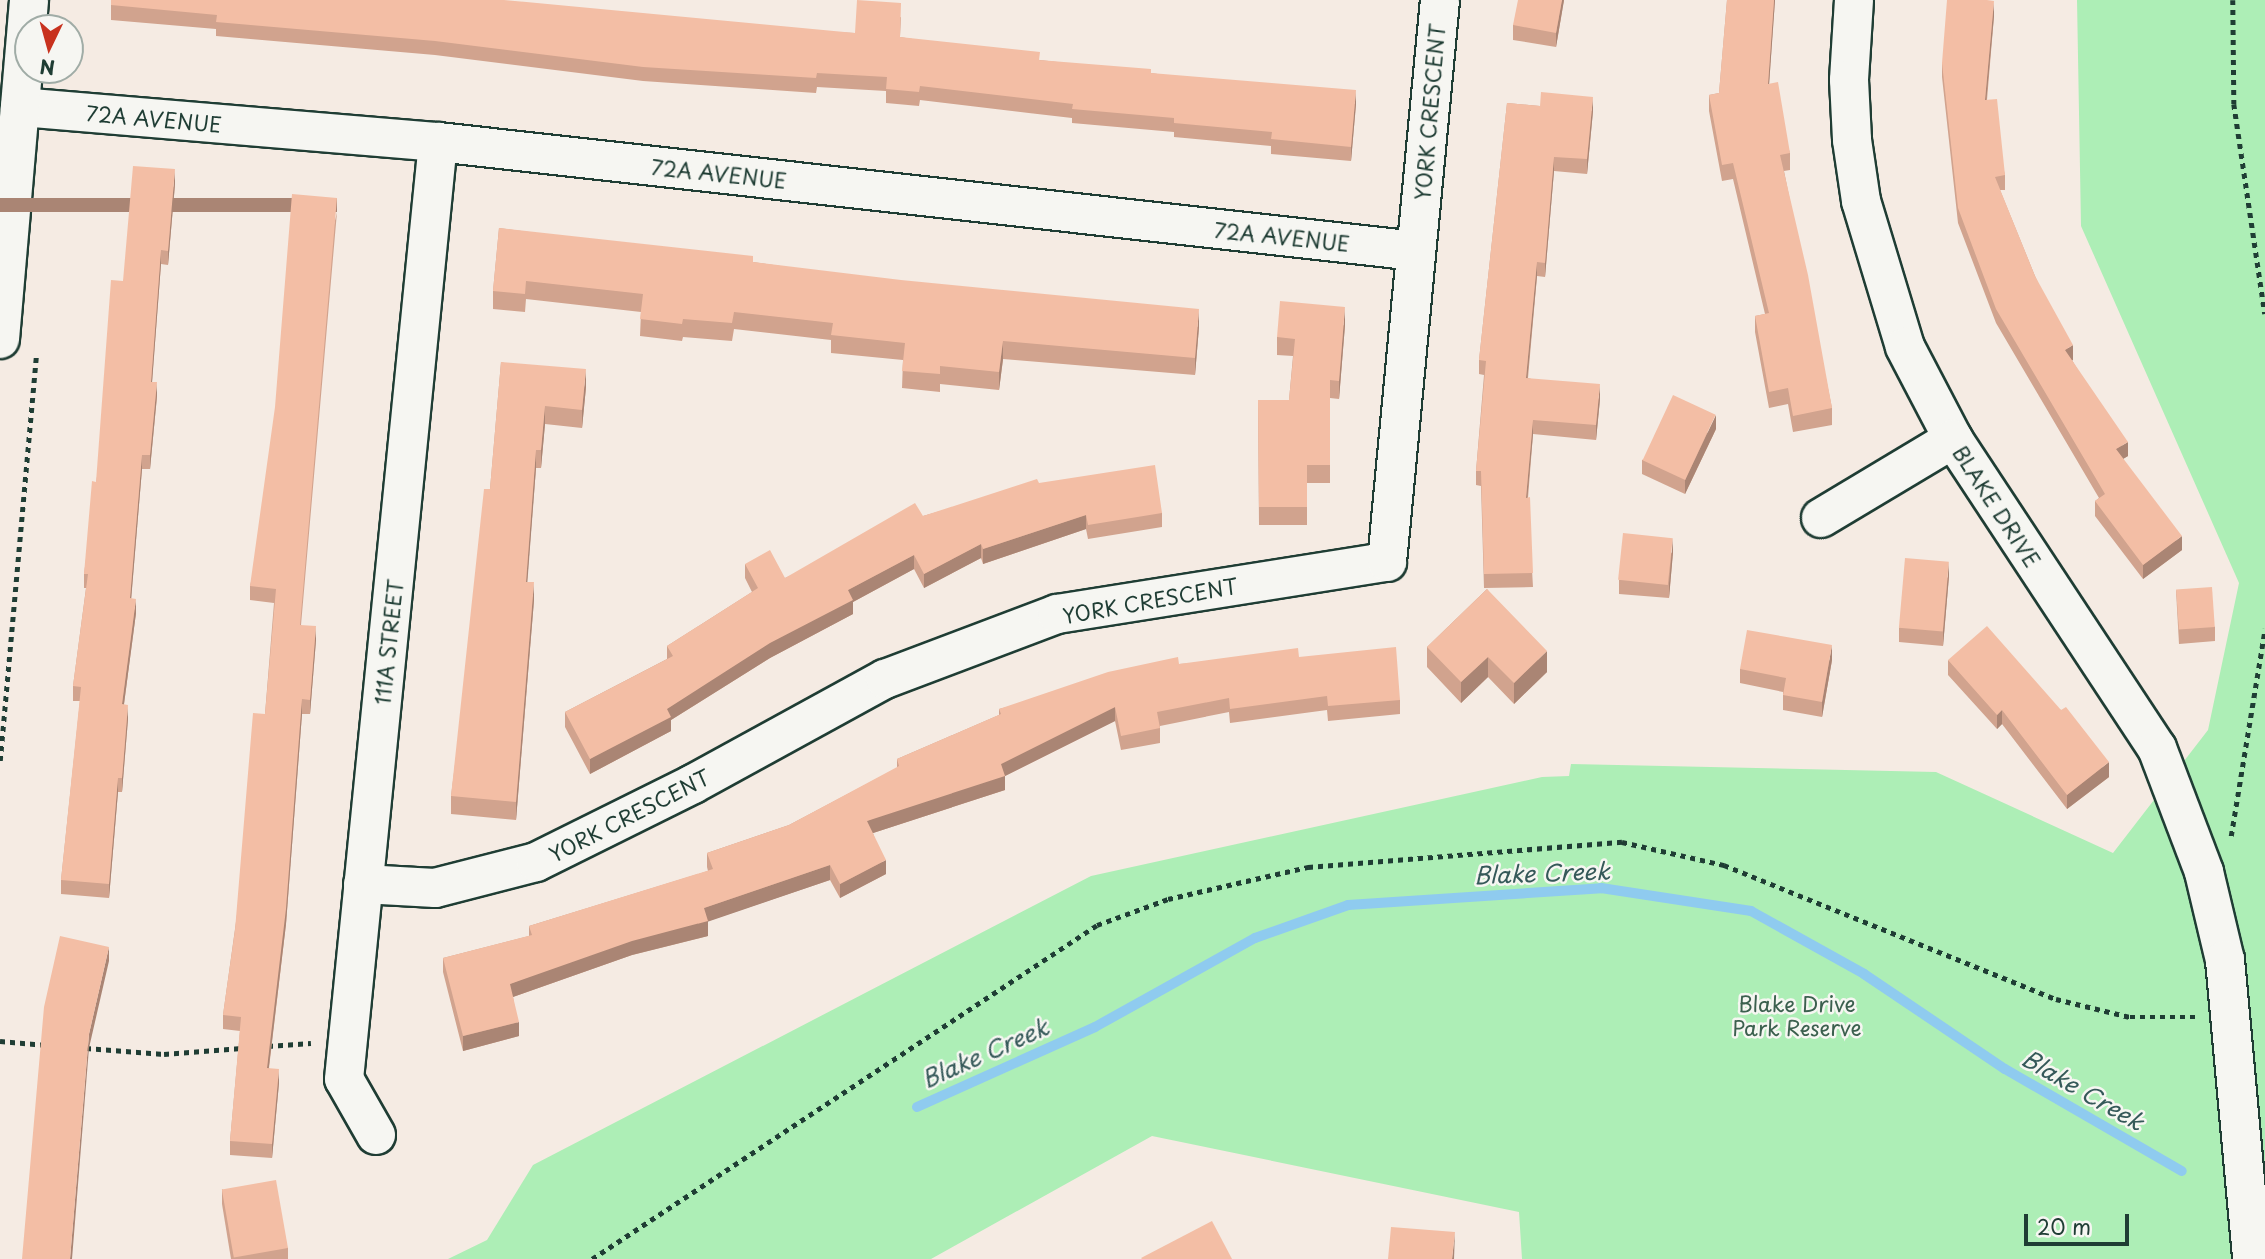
<!DOCTYPE html>
<style>
body{margin:0}
#map{position:relative;width:2265px;height:1259px;overflow:hidden;background:#f5ebe3;font-family:"Playpen Sans",sans-serif}
div>[style]{position:absolute}
.green>*{inset:0;background:#adeeb6}
.stream>*{height:10px;margin:-5px;padding:0 5px;transform-origin:5px;border-radius:5px;background:#8fcbef}
.path>*{height:4.5px;margin-top:-2.25px;transform-origin:0;background:repeating-linear-gradient(90deg,#1f3d34 0 5px,transparent 0 10px)}
.roads{filter:drop-shadow(2px 0 #1f3d34) drop-shadow(-2px 0 #1f3d34) drop-shadow(0 2px #1f3d34) drop-shadow(0 -2px #1f3d34)}
.minor>*{height:38px;margin:-19px;padding:0 19px;transform-origin:19px;border-radius:19px;background:#f6f6f2}
.wall>*{inset:0;background:#d1a38e}
.shaded-wall>*{inset:0;background:#aa8574;transform-origin:0 0}
.building>*{inset:0;background:#f3bea5;transform-origin:0 0}
span{translate:-50% -50%;white-space:nowrap;text-align:center;line-height:1.15;-webkit-text-stroke:5px #f6f6f2;paint-order:stroke}
.street-label{font-size:21px;color:#1f3d34}
.park-label{font-size:21px;color:#3b604e}
.water-label{font-size:23px;color:#355959;font-style:italic}
.north{position:absolute;left:14px;top:14px;width:70px;height:70px;box-sizing:border-box;background:#f6f6f2;border:2px solid #a0aca6;border-radius:50%;rotate:185deg;font-size:19px;font-weight:700;line-height:28px;text-align:center;color:#1f3d34}
.north::after{content:'';display:block;margin:auto;width:24px;height:32px;background:#c8321e;clip-path:polygon(50% 0,100% 100%,50% 72%,0 100%)}
.scale{position:absolute;left:2024px;top:1214px;width:105px;height:32px;box-sizing:border-box;border:4px solid #1f3d34;border-top:0;padding-left:9px;font-size:21px;line-height:24px;white-space:nowrap;color:#1f3d34;-webkit-text-stroke:5px #f6f6f2;paint-order:stroke}
</style>
<div id="map">
<div class="green">
<i style="clip-path:polygon(2077px 0,2265px 0,2265px 1259px,1522px 1259px,1519px 1212px,1152px 1136px,931px 1259px,448px 1259px,487px 1240px,533px 1165px,1091px 876px,1542px 777px,1569px 776px,1571px 764px,1936px 772px,2113px 853px,2208px 730px,2239px 583px,2081px 226px)"></i>
</div>
<div class="stream">
<i style="left:917px;top:1107px;width:195px;rotate:-24.2deg"></i>
<i style="left:1095px;top:1027px;width:183px;rotate:-29.1deg"></i>
<i style="left:1255px;top:938px;width:99px;rotate:-19.5deg"></i>
<i style="left:1348px;top:905px;width:254px;rotate:-3.8deg"></i>
<i style="left:1601px;top:888px;width:152px;rotate:8.7deg"></i>
<i style="left:1751px;top:911px;width:129px;rotate:29.1deg"></i>
<i style="left:1864px;top:974px;width:170px;rotate:34deg"></i>
<i style="left:2005px;top:1069px;width:204px;rotate:30deg"></i>
</div>
<div class="path">
<i style="left:2233px;top:0;width:104px;rotate:89.4deg"></i>
<i style="left:2234px;top:104px;width:212px;rotate:81.6deg"></i>
<i style="left:0;top:761px;width:409px;rotate:-84.9deg"></i>
<i style="left:2231px;top:836px;width:210px;rotate:-80.7deg"></i>
<i style="left:0;top:1041px;width:46px;rotate:5deg"></i>
<i style="left:268px;top:1046px;width:43px;rotate:-4deg"></i>
<i style="left:86px;top:1048px;width:78px;rotate:4.4deg"></i>
<i style="left:164px;top:1054px;width:78px;rotate:-4.4deg"></i>
<i style="left:592px;top:1259px;width:605px;rotate:-33.48deg"></i>
<i style="left:1097px;top:925px;width:76px;rotate:-20.1deg"></i>
<i style="left:1168px;top:899px;width:144px;rotate:-12.9deg"></i>
<i style="left:1308px;top:867px;width:315px;rotate:-4.6deg"></i>
<i style="left:1622px;top:842px;width:105px;rotate:12.7deg"></i>
<i style="left:1724px;top:865px;width:358px;rotate:22deg"></i>
<i style="left:2056px;top:999px;width:76px;rotate:13.7deg"></i>
<i style="left:2130px;top:1017px;width:66px"></i>
</div>
<div class="roads">
<div class="minor">
<i style="left:1854px;top:0;width:80px;rotate:93.6deg"></i>
<i style="left:1849px;top:80px;width:60px;rotate:87.1deg"></i>
<i style="left:1852px;top:140px;width:62px;rotate:81.6deg"></i>
<i style="left:1861px;top:201px;width:152px;rotate:73.2deg"></i>
<i style="left:1905px;top:347px;width:104px;rotate:62.4deg"></i>
<i style="left:1953px;top:439px;width:370px;rotate:56.6deg"></i>
<i style="left:2157px;top:748px;width:133px;rotate:69.2deg"></i>
<i style="left:2204px;top:872px;width:90px;rotate:76.6deg"></i>
<i style="left:2225px;top:960px;width:300px;rotate:84.8deg"></i>
<i style="left:20px;top:107px;width:419px;rotate:4.8deg"></i>
<i style="left:438px;top:142px;width:984px;rotate:6.36deg"></i>
<i style="left:0;top:339px;width:340px;rotate:-85.1deg"></i>
<i style="left:1821px;top:518px;width:154px;rotate:-30.9deg"></i>
<i style="left:363px;top:884px;width:72px;rotate:3.2deg"></i>
<i style="left:435px;top:888px;width:104px;rotate:-14.4deg"></i>
<i style="left:536px;top:862px;width:175px;rotate:-26.4deg"></i>
<i style="left:693px;top:784px;width:219px;rotate:-28.7deg"></i>
<i style="left:885px;top:679px;width:184px;rotate:-20.7deg"></i>
<i style="left:1057px;top:614px;width:334px;rotate:-9deg"></i>
<i style="left:1387px;top:562px;width:564px;rotate:-84.61deg"></i>
<i style="left:376px;top:1135px;width:64px;rotate:-119.7deg"></i>
<i style="left:344px;top:1079px;width:942px;rotate:-84.27deg"></i>
</div>
</div>
<div class="wall">
<i style="clip-path:polygon(111px 0,855px 33px,901px 17px,900px 37px,1040px 60px,1151px 73px,1356px 104px,1351px 161px,1271px 154px,1271px 146px,1174px 137px,1174px 132px,1072px 123px,1072px 118px,920px 100px,919px 106px,886px 103px,886px 91px,817px 87px,816px 93px,643px 81px,435px 55px,216px 36px,216px 29px,111px 20px)"></i>
<i style="clip-path:polygon(1564px 0,1556px 47px,1513px 40px,1513px 25px)"></i>
<i style="clip-path:polygon(1727px 0,1775px 0,1769px 84px,1790px 153px,1790px 170px,1784px 171px,1832px 408px,1832px 425px,1793px 432px,1788px 404px,1769px 408px,1755px 332px,1755px 316px,1765px 314px,1733px 179px,1722px 181px,1709px 111px,1709px 95px,1719px 93px)"></i>
<i style="clip-path:polygon(1988px 1px,1994px 16px,1987px 100px,2005px 175px,2005px 190px,2000px 190px,2035px 276px,2073px 360px,2072px 360px,2128px 456px,2123px 459px,2182px 550px,2143px 579px,2095px 516px,2095px 501px,2099px 498px,1996px 323px,1958px 223px,1942px 77px,1942px 63px)"></i>
<i style="clip-path:polygon(1507px 103px,1593px 111px,1587px 174px,1554px 171px,1545px 277px,1537px 276px,1528px 378px,1600px 399px,1596px 440px,1533px 434px,1528px 498px,1533px 587px,1484px 588px,1481px 486px,1476px 485px,1476px 471px,1484px 375px,1479px 374px,1479px 360px)"></i>
<i style="clip-path:polygon(175px 184px,168px 265px,161px 264px,152px 382px,157px 396px,150px 469px,142px 469px,131px 599px,136px 613px,124px 704px,128px 719px,122px 792px,118px 792px,109px 898px,61px 894px,61px 880px,80px 701px,73px 701px,73px 686px,86px 588px,84px 588px,84px 574px,123px 281px)"></i>
<i style="clip-path:polygon(337px 212px,301px 625px,316px 640px,310px 714px,302px 714px,286px 924px,269px 1068px,279px 1083px,272px 1158px,230px 1155px,230px 1141px,240px 1031px,223px 1029px,223px 1015px,265px 714px,274px 603px,250px 600px,250px 586px)"></i>
<i style="clip-path:polygon(499px 228px,753px 262px,1199px 327px,1195px 375px,1003px 359px,999px 390px,940px 384px,940px 392px,902px 388px,903px 360px,831px 353px,831px 340px,734px 329px,732px 341px,683px 337px,682px 341px,640px 336px,641px 312px,526px 299px,525px 312px,493px 309px,493px 291px)"></i>
<i style="clip-path:polygon(1345px 325px,1339px 399px,1330px 398px,1330px 483px,1307px 483px,1307px 525px,1259px 525px,1258px 400px,1289px 400px,1293px 356px,1277px 355px,1277px 337px)"></i>
<i style="clip-path:polygon(501px 362px,586px 387px,582px 428px,545px 424px,541px 468px,536px 468px,527px 582px,534px 600px,516px 820px,451px 814px,451px 796px,490px 489px)"></i>
<i style="clip-path:polygon(1716px 429px,1685px 494px,1642px 474px,1642px 460px)"></i>
<i style="clip-path:polygon(1039px 483px,1162px 513px,1162px 527px,1088px 539px,1086px 529px,983px 564px,981px 558px,924px 588px,914px 569px,853px 602px,853px 614px,770px 658px,671px 720px,671px 731px,590px 774px,565px 727px,565px 712px,667px 659px,667px 646px,752px 592px,745px 578px,745px 564px,785px 578px,923px 516px)"></i>
<i style="clip-path:polygon(1673px 552px,1669px 598px,1619px 594px,1619px 580px)"></i>
<i style="clip-path:polygon(1949px 576px,1943px 646px,1899px 642px,1899px 628px)"></i>
<i style="clip-path:polygon(1487px 589px,1547px 672px,1514px 704px,1488px 677px,1461px 703px,1427px 667px,1427px 647px)"></i>
<i style="clip-path:polygon(2176px 590px,2215px 627px,2215px 641px,2179px 644px)"></i>
<i style="clip-path:polygon(1299px 657px,1400px 700px,1400px 714px,1328px 721px,1327px 710px,1230px 723px,1229px 712px,1160px 726px,1160px 743px,1121px 750px,1115px 721px,1005px 776px,1005px 790px,873px 833px,886px 874px,840px 898px,830px 880px,708px 921px,708px 936px,632px 955px,513px 997px,519px 1036px,463px 1051px,443px 972px,443px 958px,529px 936px,529px 926px,708px 871px,707px 867px,707px 853px,789px 825px,897px 768px,897px 759px,999px 715px,999px 709px,1179px 664px)"></i>
<i style="clip-path:polygon(1832px 660px,1822px 717px,1783px 710px,1783px 692px,1740px 683px,1740px 669px)"></i>
<i style="clip-path:polygon(1948px 660px,2061px 710px,2109px 777px,2067px 809px,2002px 724px,1997px 729px,1948px 675px)"></i>
<i style="clip-path:polygon(222px 1189px,288px 1248px,288px 1259px,231px 1259px,222px 1204px)"></i>
</div>
<div class="shaded-wall">
<i style="clip-path:polygon(1562px 0,1564px 0,1556px 47px,1556px 33px)"></i>
<i style="clip-path:polygon(1774px 0,1775px 0,1768px 100px,1768px 84px)"></i>
<i style="clip-path:polygon(1994px 1px,1994px 16px,1985px 114px,1985px 100px)"></i>
<i style="clip-path:polygon(1356px 90px,1356px 104px,1351px 161px,1351px 147px)"></i>
<i style="clip-path:polygon(1593px 97px,1593px 111px,1587px 174px,1587px 159px)"></i>
<i style="clip-path:polygon(1554px 157px,1554px 171px,1545px 277px,1545px 263px)"></i>
<i style="clip-path:polygon(175px 169px,175px 184px,168px 265px,168px 251px)"></i>
<i style="left:337px;top:198px;width:14px;height:429px;rotate:90deg"></i>
<i style="clip-path:polygon(161px 250px,161px 264px,151px 396px,151px 382px)"></i>
<i style="clip-path:polygon(1537px 262px,1537px 276px,1526px 392px,1526px 378px)"></i>
<i style="clip-path:polygon(1345px 307px,1345px 325px,1339px 399px,1339px 381px)"></i>
<i style="clip-path:polygon(1199px 309px,1199px 327px,1195px 375px,1195px 358px)"></i>
<i style="clip-path:polygon(1003px 341px,1003px 359px,999px 390px,999px 372px)"></i>
<i style="clip-path:polygon(2073px 345px,2073px 360px,2065px 364px,2065px 350px)"></i>
<i style="clip-path:polygon(586px 369px,586px 387px,582px 428px,582px 410px)"></i>
<i style="clip-path:polygon(157px 382px,157px 396px,150px 469px,150px 455px)"></i>
<i style="clip-path:polygon(1600px 384px,1600px 399px,1596px 440px,1596px 425px)"></i>
<i style="clip-path:polygon(545px 406px,545px 424px,541px 468px,541px 450px)"></i>
<i style="clip-path:polygon(1716px 415px,1716px 429px,1685px 494px,1685px 480px)"></i>
<i style="clip-path:polygon(1533px 420px,1533px 434px,1526px 512px,1526px 498px)"></i>
<i style="clip-path:polygon(2128px 442px,2128px 456px,2116px 463px,2116px 449px)"></i>
<i style="clip-path:polygon(536px 450px,536px 468px,526px 600px,526px 582px)"></i>
<i style="clip-path:polygon(142px 455px,142px 469px,130px 613px,130px 598px)"></i>
<i style="clip-path:polygon(1086px 515px,1086px 529px,983px 564px,983px 549px)"></i>
<i style="clip-path:polygon(2182px 536px,2182px 550px,2143px 579px,2143px 565px)"></i>
<i style="clip-path:polygon(1673px 538px,1673px 552px,1669px 598px,1669px 584px)"></i>
<i style="clip-path:polygon(981px 544px,981px 558px,924px 588px,924px 574px)"></i>
<i style="clip-path:polygon(914px 555px,914px 569px,853px 602px,853px 614px,770px 658px,671px 720px,671px 731px,590px 774px,590px 759px,848px 590px)"></i>
<i style="clip-path:polygon(1949px 562px,1949px 576px,1943px 646px,1943px 632px)"></i>
<i style="clip-path:polygon(534px 582px,534px 600px,516px 820px,516px 802px)"></i>
<i style="clip-path:polygon(136px 599px,136px 613px,122px 719px,122px 704px)"></i>
<i style="clip-path:polygon(316px 626px,316px 640px,310px 714px,310px 700px)"></i>
<i style="clip-path:polygon(1832px 645px,1832px 660px,1822px 717px,1822px 702px)"></i>
<i style="clip-path:polygon(1547px 651px,1547px 672px,1514px 704px,1514px 683px)"></i>
<i style="clip-path:polygon(1488px 657px,1488px 677px,1461px 703px,1461px 682px)"></i>
<i style="clip-path:polygon(302px 699px,302px 714px,286px 924px,267px 1082px,267px 1068px)"></i>
<i style="clip-path:polygon(128px 705px,128px 719px,122px 792px,122px 778px)"></i>
<i style="clip-path:polygon(1115px 707px,1115px 721px,1005px 776px,1005px 790px,867px 835px,867px 821px,1001px 764px)"></i>
<i style="clip-path:polygon(2002px 710px,2002px 724px,1997px 729px,1997px 715px)"></i>
<i style="clip-path:polygon(2109px 762px,2109px 777px,2067px 809px,2067px 795px)"></i>
<i style="clip-path:polygon(118px 778px,118px 792px,109px 898px,109px 884px)"></i>
<i style="clip-path:polygon(886px 860px,886px 874px,840px 898px,840px 884px)"></i>
<i style="clip-path:polygon(830px 865px,830px 880px,707px 922px,708px 921px,708px 936px,632px 955px,510px 998px,510px 984px,704px 908px)"></i>
<i style="clip-path:polygon(109px 947px,109px 961px,89px 1048px,72px 1259px,70px 1259px,89px 1034px)"></i>
<i style="clip-path:polygon(519px 1022px,519px 1036px,463px 1051px,463px 1036px)"></i>
<i style="clip-path:polygon(279px 1069px,279px 1083px,272px 1158px,272px 1144px)"></i>
<i style="clip-path:polygon(1455px 1232px,1454px 1259px,1452px 1259px)"></i>
</div>
<div class="building">
<i style="clip-path:polygon(111px 0,504px 0,855px 33px,857px 0,901px 3px,900px 37px,1040px 52px,1039px 60px,1151px 69px,1151px 73px,1356px 90px,1351px 147px,1271px 139px,1272px 132px,1174px 123px,1174px 118px,1072px 109px,1073px 104px,920px 86px,919px 92px,886px 89px,887px 77px,817px 73px,816px 78px,643px 67px,435px 41px,216px 22px,217px 15px,111px 5px)"></i>
<i style="clip-path:polygon(1518px 0,1562px 0,1556px 33px,1513px 25px)"></i>
<i style="clip-path:polygon(1727px 0,1774px 0,1768px 84px,1778px 82px,1790px 153px,1780px 155px,1808px 275px,1832px 408px,1793px 416px,1788px 388px,1769px 392px,1755px 316px,1769px 313px,1733px 163px,1722px 165px,1709px 95px,1719px 93px)"></i>
<i style="clip-path:polygon(1947px 0,1987px 0,1994px 1px,1985px 100px,1997px 99px,2005px 175px,1995px 177px,2035px 276px,2073px 345px,2065px 350px,2128px 442px,2116px 449px,2182px 536px,2143px 565px,2095px 501px,2105px 494px,1996px 309px,1958px 208px,1942px 63px)"></i>
<i style="clip-path:polygon(1541px 92px,1593px 97px,1587px 159px,1554px 157px,1545px 263px,1537px 262px,1526px 378px,1600px 384px,1596px 425px,1533px 420px,1526px 498px,1530px 497px,1533px 573px,1484px 574px,1481px 471px,1476px 471px,1486px 361px,1479px 360px,1507px 103px,1540px 106px)"></i>
<i style="clip-path:polygon(133px 166px,175px 169px,168px 251px,161px 250px,151px 382px,157px 382px,150px 455px,142px 455px,130px 598px,136px 599px,122px 704px,128px 705px,122px 778px,118px 778px,109px 884px,61px 880px,81px 687px,73px 686px,88px 574px,84px 574px,92px 481px,96px 482px,111px 280px,123px 281px)"></i>
<i style="clip-path:polygon(292px 194px,337px 198px,300px 625px,316px 626px,310px 700px,302px 699px,286px 909px,267px 1068px,279px 1069px,272px 1144px,230px 1141px,241px 1017px,223px 1015px,235px 930px,253px 713px,265px 714px,276px 589px,250px 586px,275px 407px)"></i>
<i style="clip-path:polygon(499px 228px,753px 256px,753px 262px,901px 280px,1199px 309px,1195px 358px,1003px 341px,999px 372px,940px 366px,940px 374px,902px 371px,905px 343px,831px 335px,833px 323px,734px 312px,732px 323px,683px 319px,682px 324px,640px 319px,643px 294px,526px 281px,525px 294px,493px 291px)"></i>
<i style="clip-path:polygon(1280px 301px,1345px 307px,1339px 381px,1330px 380px,1330px 465px,1307px 465px,1307px 507px,1259px 507px,1258px 400px,1289px 400px,1295px 339px,1277px 337px)"></i>
<i style="clip-path:polygon(501px 362px,586px 369px,582px 410px,545px 406px,541px 450px,536px 450px,526px 582px,534px 582px,516px 802px,451px 796px,484px 489px,490px 489px)"></i>
<i style="left:1673px;top:395px;width:47px;height:72px;rotate:25deg"></i>
<i style="clip-path:polygon(1155px 465px,1162px 513px,1088px 525px,1086px 515px,983px 549px,981px 544px,924px 574px,914px 555px,848px 590px,853px 600px,770px 643px,667px 709px,671px 717px,590px 759px,565px 712px,673px 656px,667px 646px,758px 588px,745px 564px,770px 550px,785px 578px,915px 503px,923px 516px,1037px 479px,1039px 483px)"></i>
<i style="left:1623px;top:533px;width:50px;height:47px;rotate:6deg"></i>
<i style="left:1905px;top:558px;width:44px;height:70px;rotate:5deg"></i>
<i style="left:2212px;top:587px;width:40px;height:36px;rotate:86deg"></i>
<i style="clip-path:polygon(1487px 589px,1547px 651px,1514px 683px,1488px 657px,1461px 682px,1427px 647px)"></i>
<i style="clip-path:polygon(1987px 626px,2061px 710px,2066px 707px,2109px 762px,2067px 795px,2002px 710px,1997px 715px,1948px 660px)"></i>
<i style="clip-path:polygon(1747px 630px,1832px 645px,1822px 702px,1783px 695px,1786px 678px,1740px 669px)"></i>
<i style="clip-path:polygon(1396px 647px,1400px 700px,1328px 706px,1327px 696px,1230px 709px,1229px 698px,1157px 712px,1160px 728px,1121px 736px,1115px 707px,1001px 764px,1005px 776px,867px 821px,886px 860px,840px 884px,830px 865px,704px 908px,708px 921px,632px 941px,510px 984px,519px 1022px,463px 1036px,443px 958px,532px 935px,529px 926px,713px 869px,707px 853px,789px 825px,899px 766px,897px 759px,1001px 714px,999px 709px,1108px 672px,1178px 657px,1179px 664px,1298px 648px,1299px 657px)"></i>
<i style="clip-path:polygon(60px 936px,109px 947px,89px 1034px,70px 1259px,22px 1259px,44px 1007px)"></i>
<i style="left:276px;top:1180px;width:69px;height:55px;rotate:80deg"></i>
<i style="clip-path:polygon(1212px 1221px,1232px 1259px,1142px 1259px,1141px 1258px)"></i>
<i style="clip-path:polygon(1391px 1227px,1455px 1232px,1452px 1259px,1388px 1259px)"></i>
</div>
<div class="street-label">
<span style="left:1429px;top:112px;rotate:-85deg">YORK CRESCENT</span>
<span style="left:154px;top:118px;rotate:5deg">72A AVENUE</span>
<span style="left:719px;top:173px;rotate:6deg">72A AVENUE</span>
<span style="left:1282px;top:236px;rotate:6deg">72A AVENUE</span>
<span style="left:1997px;top:506px;rotate:57deg">BLAKE DRIVE</span>
<span style="left:1150px;top:600px;rotate:-10deg">YORK CRESCENT</span>
<span style="left:388px;top:642px;rotate:-84deg">111A STREET</span>
<span style="left:629px;top:815px;rotate:-27deg">YORK CRESCENT</span>
</div>
<div class="park-label">
<span style="left:1797px;top:1015px">Blake Drive<br>Park Reserve</span>
</div>
<div class="water-label">
<span style="left:1542px;top:873px;rotate:-2deg">Blake Creek</span>
<span style="left:985px;top:1053px;rotate:-24deg">Blake Creek</span>
<span style="left:2083px;top:1090px;rotate:30deg">Blake Creek</span>
</div>
<div class="north">N</div>
<div class="scale">20 m</div>
</div>
